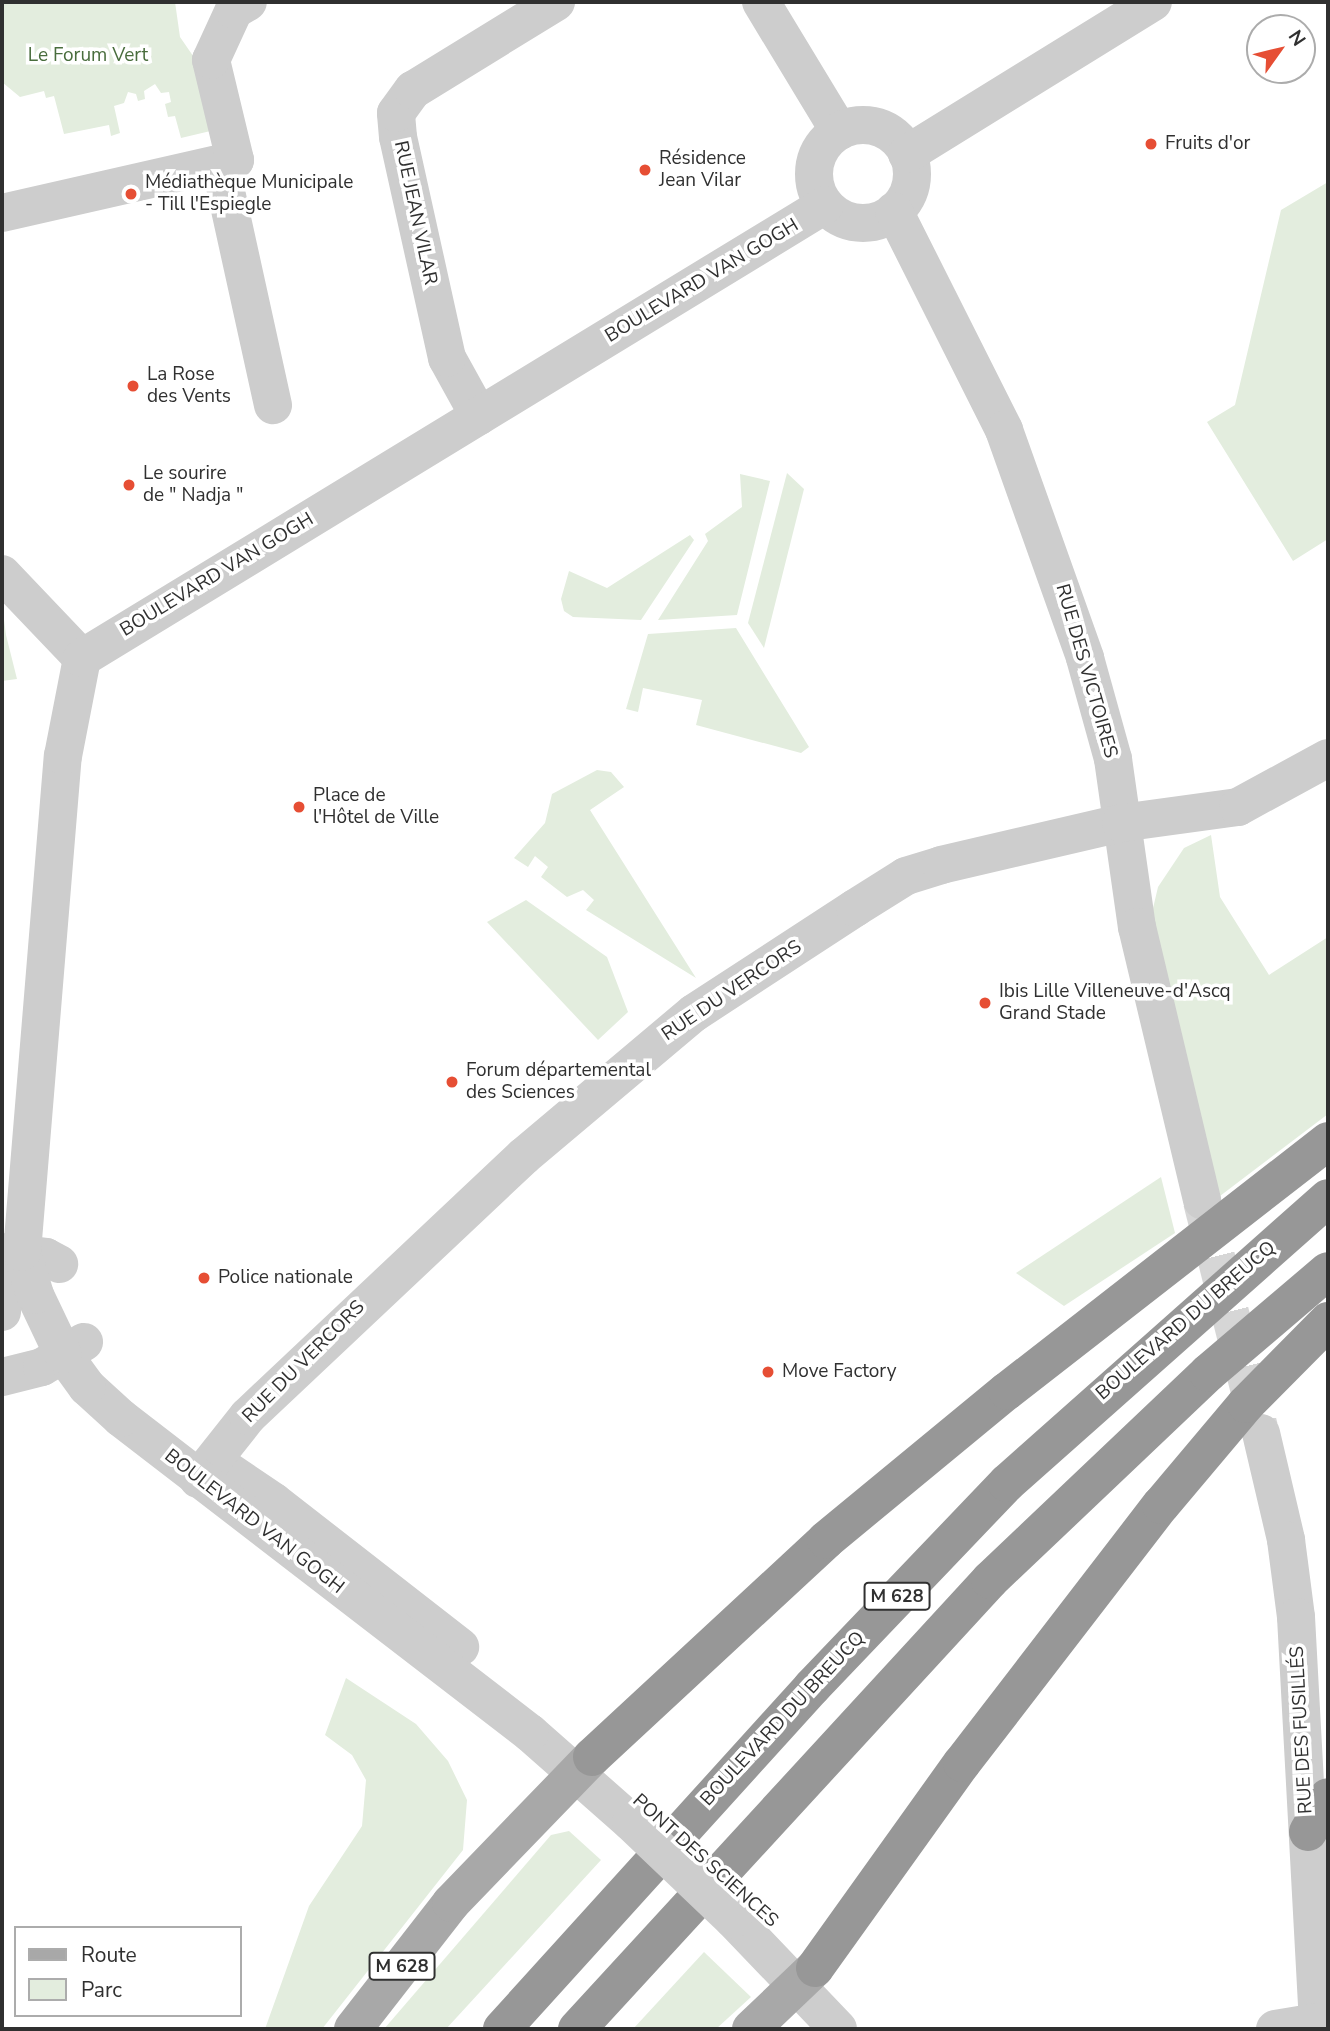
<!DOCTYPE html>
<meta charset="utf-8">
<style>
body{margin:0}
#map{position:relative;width:1330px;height:2031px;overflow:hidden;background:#fff;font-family:"Nunito Sans",sans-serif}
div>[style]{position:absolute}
.green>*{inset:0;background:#e3edde}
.minor-tunnel>*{height:38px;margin-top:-19px;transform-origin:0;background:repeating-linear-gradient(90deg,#d6d6d6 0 38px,transparent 0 57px)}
.minor>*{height:38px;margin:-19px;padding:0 19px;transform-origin:19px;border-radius:19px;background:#cdcdcd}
.minor>.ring{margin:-19px;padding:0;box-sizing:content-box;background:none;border:38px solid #cdcdcd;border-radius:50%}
.major>*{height:38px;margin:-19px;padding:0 19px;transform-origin:19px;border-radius:19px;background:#a8a8a8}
.highway>*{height:38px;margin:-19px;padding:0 19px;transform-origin:19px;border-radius:19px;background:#979797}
.minor-bridge>*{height:38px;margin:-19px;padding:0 19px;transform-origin:19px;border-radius:19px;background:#cdcdcd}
.dots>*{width:19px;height:19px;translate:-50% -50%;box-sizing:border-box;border:4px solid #fff;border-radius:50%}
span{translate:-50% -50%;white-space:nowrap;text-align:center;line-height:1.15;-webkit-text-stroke:7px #fff;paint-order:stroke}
.shield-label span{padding:2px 5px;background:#fff;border:2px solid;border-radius:5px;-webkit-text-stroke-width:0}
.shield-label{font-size:18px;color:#303030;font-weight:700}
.park-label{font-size:19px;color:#496d3d}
.poi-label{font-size:19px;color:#303030}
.left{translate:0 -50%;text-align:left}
.street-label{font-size:19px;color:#303030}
.frame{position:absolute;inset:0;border:4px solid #303030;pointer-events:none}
.legend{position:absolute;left:14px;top:1926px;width:228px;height:91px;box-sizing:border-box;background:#fff;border:2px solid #acacac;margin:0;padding:9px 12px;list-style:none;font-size:21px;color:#303030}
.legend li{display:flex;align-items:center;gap:14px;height:35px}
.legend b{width:35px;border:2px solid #acacac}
.north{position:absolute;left:1246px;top:14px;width:70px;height:70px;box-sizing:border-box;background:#fff;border:2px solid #acacac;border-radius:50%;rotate:56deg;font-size:19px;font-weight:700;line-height:28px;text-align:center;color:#303030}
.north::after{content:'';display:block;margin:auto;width:24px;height:32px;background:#e64e34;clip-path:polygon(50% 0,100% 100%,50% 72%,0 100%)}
</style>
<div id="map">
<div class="green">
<i style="clip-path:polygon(2px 2px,175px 2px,180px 37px,240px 124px,181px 138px,175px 116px,168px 117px,165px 104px,171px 102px,169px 92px,161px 93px,155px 84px,144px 91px,145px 99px,138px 101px,136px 94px,128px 92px,124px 103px,114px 106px,120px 133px,111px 136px,109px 125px,64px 134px,54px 96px,46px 98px,44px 91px,20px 97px,2px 82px)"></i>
<i style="clip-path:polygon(1328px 182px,1328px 539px,1293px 561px,1207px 422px,1235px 405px,1281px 210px)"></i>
<i style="clip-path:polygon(787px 473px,804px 489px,764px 648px,748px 623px)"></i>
<i style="clip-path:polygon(740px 474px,770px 481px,737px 615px,658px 620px,708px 541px,705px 534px,742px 507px)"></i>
<i style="clip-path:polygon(690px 535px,694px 540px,641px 620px,573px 617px,564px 611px,561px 599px,569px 571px,607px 588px)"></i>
<i style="clip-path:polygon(2px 604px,6px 635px,17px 679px,2px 681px)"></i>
<i style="clip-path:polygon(736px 628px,809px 747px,801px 753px,696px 725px,702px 700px,643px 688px,638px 712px,626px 709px,648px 634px)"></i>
<i style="clip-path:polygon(597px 770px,611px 772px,624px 787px,590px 810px,696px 978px,586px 910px,594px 900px,583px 890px,567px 897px,541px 877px,548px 867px,535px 856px,528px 867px,514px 858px,545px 823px,552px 794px)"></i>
<i style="clip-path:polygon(1211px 835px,1220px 897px,1269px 975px,1328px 937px,1328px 1114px,1220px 1196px,1150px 921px,1158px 887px,1184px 848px)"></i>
<i style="clip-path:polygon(526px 900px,607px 957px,628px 1012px,598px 1040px,487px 922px)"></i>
<i style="clip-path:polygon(1161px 1177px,1175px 1233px,1064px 1306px,1016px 1273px)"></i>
<i style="clip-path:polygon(346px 1678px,416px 1724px,448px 1761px,467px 1800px,463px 1850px,322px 2029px,265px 2029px,309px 1906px,362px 1826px,366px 1780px,352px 1755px,325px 1735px)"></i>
<i style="clip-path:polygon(569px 1831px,601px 1860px,446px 2029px,384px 2029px,551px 1835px)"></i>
<i style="clip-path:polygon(704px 1952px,751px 1997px,716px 2029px,633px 2029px)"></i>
</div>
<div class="minor-tunnel">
<i style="left:1202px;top:1201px;width:234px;rotate:75.9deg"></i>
</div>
<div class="minor">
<i style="left:761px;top:2px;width:151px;rotate:58.8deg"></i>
<i class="ring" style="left:814px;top:125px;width:60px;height:60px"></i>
<i style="left:907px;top:154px;width:289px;rotate:-31.7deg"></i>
<i style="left:220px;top:164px;width:247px;rotate:77.6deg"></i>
<i style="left:894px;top:211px;width:245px;rotate:63.3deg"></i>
<i style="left:1004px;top:430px;width:242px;rotate:70.4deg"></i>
<i style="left:1085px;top:658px;width:105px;rotate:74.5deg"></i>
<i style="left:1113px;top:759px;width:170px;rotate:81.9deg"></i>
<i style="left:1137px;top:927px;width:281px;rotate:76.6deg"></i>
<i style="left:2px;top:213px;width:239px;rotate:-12.8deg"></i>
<i style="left:235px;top:160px;width:103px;rotate:-103.5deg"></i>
<i style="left:211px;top:60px;width:55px;rotate:-65.3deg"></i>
<i style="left:234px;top:10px;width:16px;rotate:-30deg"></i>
<i style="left:479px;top:416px;width:66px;rotate:-118.9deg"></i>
<i style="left:447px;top:358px;width:226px;rotate:-102.5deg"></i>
<i style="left:398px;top:137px;width:24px;rotate:-95deg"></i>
<i style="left:396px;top:113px;width:29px;rotate:-54deg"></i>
<i style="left:413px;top:90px;width:168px;rotate:-31.6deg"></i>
<i style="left:2px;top:574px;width:116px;rotate:46.4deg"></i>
<i style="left:2px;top:1312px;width:60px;rotate:-85.2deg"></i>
<i style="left:7px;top:1252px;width:39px;rotate:7deg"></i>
<i style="left:46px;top:1257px;width:15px;rotate:28deg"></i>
<i style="left:2px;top:1377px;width:41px;rotate:-14deg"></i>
<i style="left:42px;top:1367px;width:49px;rotate:-30.8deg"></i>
<i style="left:1261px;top:1433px;width:110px;rotate:76.8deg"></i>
<i style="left:1286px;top:1540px;width:78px;rotate:82.6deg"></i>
<i style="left:1296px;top:1617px;width:413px;rotate:86.9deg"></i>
<i style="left:215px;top:1462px;width:71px;rotate:34.1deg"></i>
<i style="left:274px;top:1502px;width:236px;rotate:37.9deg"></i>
<i style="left:198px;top:1479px;width:80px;rotate:-51.6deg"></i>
<i style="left:248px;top:1416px;width:379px;rotate:-43.3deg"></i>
<i style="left:524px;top:1156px;width:222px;rotate:-40.1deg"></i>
<i style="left:694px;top:1013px;width:192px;rotate:-33.1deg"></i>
<i style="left:855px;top:908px;width:60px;rotate:-32.1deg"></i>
<i style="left:906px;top:876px;width:37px;rotate:-17deg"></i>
<i style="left:941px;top:865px;width:185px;rotate:-13.1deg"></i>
<i style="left:1121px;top:823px;width:118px;rotate:-7.8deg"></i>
<i style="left:1238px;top:807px;width:102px;rotate:-28.6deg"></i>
<i style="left:631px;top:1822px;width:135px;rotate:-138.6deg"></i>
<i style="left:530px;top:1733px;width:516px;rotate:-142.4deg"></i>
<i style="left:121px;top:1418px;width:46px;rotate:-137.6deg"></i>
<i style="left:87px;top:1387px;width:41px;rotate:-126deg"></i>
<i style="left:63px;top:1354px;width:65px;rotate:-115.4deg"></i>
<i style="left:35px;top:1295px;width:45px;rotate:-106.8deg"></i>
<i style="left:22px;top:1252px;width:498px;rotate:-85.3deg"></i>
<i style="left:63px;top:756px;width:100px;rotate:-79deg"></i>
<i style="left:82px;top:658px;width:870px;rotate:-31.37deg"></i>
<i style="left:733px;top:1919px;width:152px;rotate:46.3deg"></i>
<i style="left:1275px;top:2029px;width:43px;rotate:-9.5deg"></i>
</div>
<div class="major">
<i style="left:353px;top:2029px;width:160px;rotate:-52.1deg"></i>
<i style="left:451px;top:1903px;width:203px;rotate:-46deg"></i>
<i style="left:751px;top:2029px;width:88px;rotate:-43.6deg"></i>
</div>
<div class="highway">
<i style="left:592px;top:1757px;width:319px;rotate:-42.8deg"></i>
<i style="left:826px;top:1540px;width:234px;rotate:-39.5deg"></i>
<i style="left:1007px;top:1391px;width:407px;rotate:-37.9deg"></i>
<i style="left:1308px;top:1832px;width:40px;rotate:-60.3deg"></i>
<i style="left:815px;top:1968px;width:252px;rotate:-54.4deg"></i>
<i style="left:962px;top:1763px;width:326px;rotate:-52.4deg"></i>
<i style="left:1161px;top:1505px;width:132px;rotate:-49.9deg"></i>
<i style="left:1246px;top:1404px;width:117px;rotate:-45.3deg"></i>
<i style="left:502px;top:2029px;width:462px;rotate:-47.8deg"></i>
<i style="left:812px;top:1687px;width:282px;rotate:-46.3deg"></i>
<i style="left:1007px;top:1483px;width:429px;rotate:-41.6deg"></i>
<i style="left:577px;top:2029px;width:610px;rotate:-47.39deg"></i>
<i style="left:990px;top:1580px;width:301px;rotate:-43.5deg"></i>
<i style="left:1208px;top:1373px;width:157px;rotate:-40.4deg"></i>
</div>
<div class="minor-bridge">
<i style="left:631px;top:1822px;width:141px;rotate:43.6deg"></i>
</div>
<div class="dots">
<i style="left:1151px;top:144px;background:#e64e34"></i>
<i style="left:645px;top:170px;background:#e64e34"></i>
<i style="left:131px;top:194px;background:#e64e34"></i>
<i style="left:133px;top:386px;background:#e64e34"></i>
<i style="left:129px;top:485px;background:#e64e34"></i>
<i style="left:299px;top:807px;background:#e64e34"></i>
<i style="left:985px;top:1003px;background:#e64e34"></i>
<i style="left:452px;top:1082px;background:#e64e34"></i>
<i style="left:204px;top:1278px;background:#e64e34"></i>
<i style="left:768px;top:1372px;background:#e64e34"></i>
</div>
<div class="shield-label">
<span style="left:897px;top:1596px">M 628</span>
<span style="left:402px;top:1966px">M 628</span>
</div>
<div class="park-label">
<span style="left:88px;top:56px">Le Forum Vert</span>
</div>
<div class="poi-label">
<span class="left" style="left:1165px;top:144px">Fruits d'or</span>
<span class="left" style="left:659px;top:170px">Résidence<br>Jean Vilar</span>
<span class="left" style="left:145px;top:194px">Médiathèque Municipale<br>- Till l'Espiegle</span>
<span class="left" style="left:147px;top:386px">La Rose<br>des Vents</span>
<span class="left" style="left:143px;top:485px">Le sourire<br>de " Nadja "</span>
<span class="left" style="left:313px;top:807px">Place de<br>l'Hôtel de Ville</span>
<span class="left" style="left:999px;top:1003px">Ibis Lille Villeneuve-d'Ascq<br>Grand Stade</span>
<span class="left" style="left:466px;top:1082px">Forum départemental<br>des Sciences</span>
<span class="left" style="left:218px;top:1278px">Police nationale</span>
<span class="left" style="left:782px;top:1372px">Move Factory</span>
</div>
<div class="street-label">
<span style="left:415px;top:213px;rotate:78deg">RUE JEAN VILAR</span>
<span style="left:702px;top:281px;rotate:-31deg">BOULEVARD VAN GOGH</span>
<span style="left:217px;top:575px;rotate:-31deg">BOULEVARD VAN GOGH</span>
<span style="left:1086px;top:671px;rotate:74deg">RUE DES VICTOIRES</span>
<span style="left:732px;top:991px;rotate:-34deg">RUE DU VERCORS</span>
<span style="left:1186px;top:1321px;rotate:-41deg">BOULEVARD DU BREUCQ</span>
<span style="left:304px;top:1362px;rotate:-45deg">RUE DU VERCORS</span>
<span style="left:254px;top:1522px;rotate:38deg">BOULEVARD VAN GOGH</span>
<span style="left:783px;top:1719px;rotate:-47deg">BOULEVARD DU BREUCQ</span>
<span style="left:1302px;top:1730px;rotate:-93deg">RUE DES FUSILLÉS</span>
<span style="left:705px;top:1861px;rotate:42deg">PONT DES SCIENCES</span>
</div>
<div class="frame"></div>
<ul class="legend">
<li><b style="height:9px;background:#a8a8a8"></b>Route</li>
<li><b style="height:19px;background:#e3edde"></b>Parc</li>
</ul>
<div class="north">N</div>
</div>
